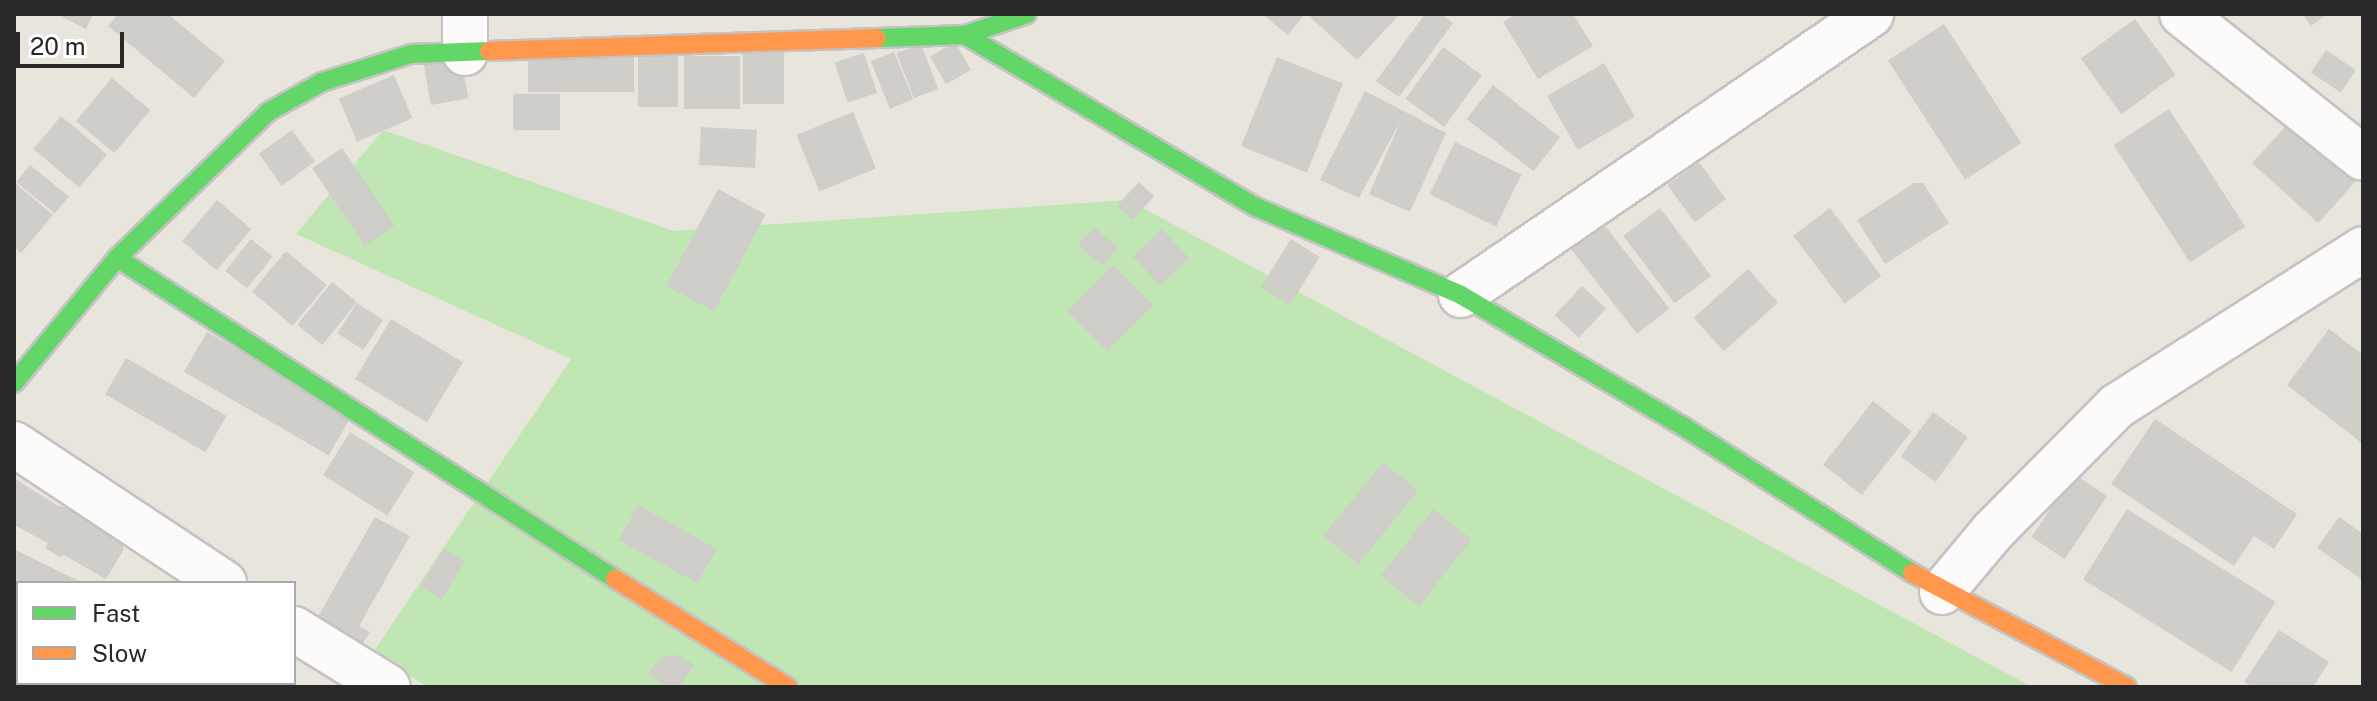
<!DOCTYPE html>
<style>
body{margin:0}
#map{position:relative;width:2377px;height:701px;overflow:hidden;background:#e8e5dd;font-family:"Public Sans",sans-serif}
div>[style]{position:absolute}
.green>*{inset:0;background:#c0e6b3}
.building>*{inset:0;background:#d0cec9;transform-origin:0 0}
.roads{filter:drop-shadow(2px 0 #c5c3c3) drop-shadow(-2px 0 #c5c3c3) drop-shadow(0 2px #c5c3c3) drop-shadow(0 -2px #c5c3c3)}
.street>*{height:44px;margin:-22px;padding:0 22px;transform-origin:22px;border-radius:22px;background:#fcfbfa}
.fast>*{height:18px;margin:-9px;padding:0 9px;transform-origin:9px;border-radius:9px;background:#63d668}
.slow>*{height:18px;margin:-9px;padding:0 9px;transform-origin:9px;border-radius:9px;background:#ff974d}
span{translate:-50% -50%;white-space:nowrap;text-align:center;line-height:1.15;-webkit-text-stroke:8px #fff;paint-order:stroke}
.frame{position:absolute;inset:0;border:16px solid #282828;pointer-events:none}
.legend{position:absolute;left:16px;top:581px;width:280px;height:104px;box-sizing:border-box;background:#fff;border:2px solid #a9a9a9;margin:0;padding:10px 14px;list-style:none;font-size:24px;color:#282828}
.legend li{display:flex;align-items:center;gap:16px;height:40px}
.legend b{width:40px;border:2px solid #a9a9a9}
.scale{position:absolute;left:16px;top:32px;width:108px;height:36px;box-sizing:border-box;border:4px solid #282828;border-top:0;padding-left:10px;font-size:24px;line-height:28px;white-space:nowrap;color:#282828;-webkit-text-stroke:6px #fff;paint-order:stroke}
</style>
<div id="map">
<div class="green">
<i style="clip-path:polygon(383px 130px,674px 231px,1128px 200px,2032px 687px,428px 687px,372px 654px,571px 359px,296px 234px)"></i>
</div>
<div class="building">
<i style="clip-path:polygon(57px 14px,93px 14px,86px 29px)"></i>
<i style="clip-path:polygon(118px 14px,168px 14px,225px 61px,194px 98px,108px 26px)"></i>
<i style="clip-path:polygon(1262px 14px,1305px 14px,1288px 35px)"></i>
<i style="clip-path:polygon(1307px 14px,1400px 14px,1357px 60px)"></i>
<i style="clip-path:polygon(1425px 14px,1441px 14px,1453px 23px,1399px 97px,1376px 81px)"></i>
<i style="clip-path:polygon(1516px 14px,1573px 14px,1593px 46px,1538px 79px,1503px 22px)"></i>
<i style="clip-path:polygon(2302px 14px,2328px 14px,2311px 26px)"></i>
<i style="left:2135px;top:19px;width:69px;height:67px;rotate:54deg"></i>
<i style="left:1944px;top:24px;width:142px;height:67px;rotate:57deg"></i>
<i style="left:955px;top:42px;width:32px;height:29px;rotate:60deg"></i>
<i style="left:921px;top:44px;width:48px;height:26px;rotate:69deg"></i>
<i style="left:1443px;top:47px;width:48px;height:64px;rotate:36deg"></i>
<i style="left:634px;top:50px;width:42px;height:106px;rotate:90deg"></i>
<i style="left:638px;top:50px;width:40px;height:57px"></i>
<i style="left:2326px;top:50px;width:36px;height:27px;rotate:34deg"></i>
<i style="left:894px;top:52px;width:51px;height:25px;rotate:68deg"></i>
<i style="left:743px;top:53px;width:41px;height:51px"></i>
<i style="left:864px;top:53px;width:42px;height:31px;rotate:72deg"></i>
<i style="left:684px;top:56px;width:56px;height:53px"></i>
<i style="left:461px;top:57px;width:42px;height:38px;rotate:80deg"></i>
<i style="left:1277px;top:57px;width:71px;height:96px;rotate:22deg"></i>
<i style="left:1604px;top:63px;width:62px;height:66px;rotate:60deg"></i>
<i style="left:394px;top:75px;width:47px;height:60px;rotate:67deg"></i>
<i style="left:112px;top:78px;width:50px;height:56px;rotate:40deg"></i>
<i style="left:1493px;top:85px;width:85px;height:43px;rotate:38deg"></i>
<i style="clip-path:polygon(1365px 91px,1446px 133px,1410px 212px,1369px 194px,1401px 120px,1359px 198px,1320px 180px)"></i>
<i style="left:513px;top:94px;width:47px;height:36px"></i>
<i style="left:2169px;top:109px;width:140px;height:66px;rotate:57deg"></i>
<i style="left:853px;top:112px;width:61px;height:61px;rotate:68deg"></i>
<i style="left:61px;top:116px;width:60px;height:43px;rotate:40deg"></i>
<i style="left:2293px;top:118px;width:89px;height:61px;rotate:42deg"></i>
<i style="left:701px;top:127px;width:56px;height:38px;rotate:3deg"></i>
<i style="left:292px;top:130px;width:39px;height:41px;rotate:54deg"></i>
<i style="left:1455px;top:142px;width:74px;height:58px;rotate:26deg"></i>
<i style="left:342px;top:148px;width:94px;height:36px;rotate:56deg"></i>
<i style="left:1699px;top:162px;width:46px;height:39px;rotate:54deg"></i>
<i style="left:30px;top:165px;width:50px;height:22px;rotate:39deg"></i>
<i style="clip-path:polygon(14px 182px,53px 215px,21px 253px,14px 247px)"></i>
<i style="left:1139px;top:182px;width:21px;height:32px;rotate:43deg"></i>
<i style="clip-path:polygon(1914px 183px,1923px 183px,1949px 223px,1885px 264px,1857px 220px)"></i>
<i style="left:718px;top:189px;width:54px;height:110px;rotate:28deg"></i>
<i style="left:217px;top:200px;width:45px;height:54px;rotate:40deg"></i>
<i style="left:1660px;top:208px;width:85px;height:46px;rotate:53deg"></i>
<i style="left:1830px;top:208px;width:85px;height:46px;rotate:53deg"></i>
<i style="left:1598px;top:217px;width:116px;height:41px;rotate:52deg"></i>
<i style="left:1094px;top:227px;width:32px;height:24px;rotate:41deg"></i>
<i style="left:1162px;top:229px;width:40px;height:40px;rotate:47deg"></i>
<i style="left:251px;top:239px;width:28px;height:41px;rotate:39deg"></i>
<i style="left:1291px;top:239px;width:34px;height:57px;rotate:32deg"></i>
<i style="left:286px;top:251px;width:53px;height:53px;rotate:40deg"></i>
<i style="left:1113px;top:265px;width:57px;height:65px;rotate:45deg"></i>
<i style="left:1748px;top:269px;width:45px;height:73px;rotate:48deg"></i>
<i style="left:332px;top:282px;width:32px;height:55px;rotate:39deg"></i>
<i style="left:1582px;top:286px;width:33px;height:40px;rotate:43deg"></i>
<i style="left:357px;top:303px;width:31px;height:36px;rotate:33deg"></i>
<i style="left:391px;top:319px;width:84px;height:70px;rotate:31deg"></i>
<i style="clip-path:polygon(2329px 329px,2363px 355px,2363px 444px,2287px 385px)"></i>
<i style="left:207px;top:332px;width:167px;height:46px;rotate:30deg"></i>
<i style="left:126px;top:358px;width:116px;height:42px;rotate:30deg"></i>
<i style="left:1873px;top:401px;width:49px;height:81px;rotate:38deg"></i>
<i style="left:1933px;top:412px;width:43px;height:55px;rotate:36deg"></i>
<i style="clip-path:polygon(2155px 419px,2297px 514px,2274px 549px,2254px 536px,2234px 566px,2111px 484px)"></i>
<i style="left:350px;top:432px;width:76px;height:51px;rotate:32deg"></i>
<i style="left:1383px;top:462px;width:45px;height:95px;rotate:39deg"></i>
<i style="left:2074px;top:474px;width:40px;height:76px;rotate:34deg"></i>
<i style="clip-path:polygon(14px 478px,58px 506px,90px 512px,123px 538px,123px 551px,106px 579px,64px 555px,60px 557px,45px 548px,48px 543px,14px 525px)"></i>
<i style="left:638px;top:505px;width:90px;height:40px;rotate:29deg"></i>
<i style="left:1433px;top:509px;width:49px;height:85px;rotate:38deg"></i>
<i style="left:2127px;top:509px;width:175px;height:83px;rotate:32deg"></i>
<i style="clip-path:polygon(375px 517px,410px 536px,359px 626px,370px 632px,361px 646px,316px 620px)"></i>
<i style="clip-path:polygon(2339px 517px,2363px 534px,2363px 580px,2317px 548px)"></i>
<i style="left:444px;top:548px;width:25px;height:45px;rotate:32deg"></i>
<i style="clip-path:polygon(14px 549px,83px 583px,18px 583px,18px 628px)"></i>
<i style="clip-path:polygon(2279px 630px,2329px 662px,2313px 687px,2252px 687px,2244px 682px)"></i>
<i style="clip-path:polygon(679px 655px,694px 665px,680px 687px,667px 687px,648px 675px,660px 657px)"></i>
<i style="clip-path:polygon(34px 683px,98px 683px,109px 686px,33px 687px)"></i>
<i style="clip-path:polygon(173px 683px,211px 683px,208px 687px)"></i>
</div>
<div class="roads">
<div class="street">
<i style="left:2182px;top:14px;width:231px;rotate:38.5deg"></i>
<i style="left:465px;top:53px;width:39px;rotate:-90deg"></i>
<i style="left:1461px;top:295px;width:497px;rotate:-34.4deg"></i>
<i style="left:14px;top:444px;width:252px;rotate:33.5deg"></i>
<i style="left:1942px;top:592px;width:80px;rotate:-50.1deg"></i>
<i style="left:1993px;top:531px;width:176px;rotate:-45.2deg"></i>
<i style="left:2117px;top:406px;width:292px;rotate:-32.5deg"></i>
<i style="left:294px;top:629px;width:110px;rotate:31.7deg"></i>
<i style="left:243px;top:687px;width:5px;rotate:-53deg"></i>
</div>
<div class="fast">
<i style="left:965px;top:35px;width:338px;rotate:30.6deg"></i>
<i style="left:1256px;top:207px;width:223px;rotate:23.2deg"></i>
<i style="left:1461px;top:295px;width:259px;rotate:30.6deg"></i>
<i style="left:1684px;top:427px;width:271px;rotate:32.6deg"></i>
<i style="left:877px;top:38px;width:88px;rotate:-2deg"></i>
<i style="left:965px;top:35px;width:65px;rotate:-18.7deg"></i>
<i style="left:117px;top:258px;width:592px;rotate:32.8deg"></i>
<i style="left:14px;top:383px;width:162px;rotate:-50.5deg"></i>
<i style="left:117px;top:258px;width:210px;rotate:-44deg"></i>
<i style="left:268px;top:112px;width:62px;rotate:-29.1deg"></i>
<i style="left:322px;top:82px;width:93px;rotate:-17.5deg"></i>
<i style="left:411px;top:54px;width:78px;rotate:-2.2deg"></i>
</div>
<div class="slow">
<i style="left:489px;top:51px;width:388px;rotate:-1.9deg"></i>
<i style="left:1912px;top:573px;width:243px;rotate:27.9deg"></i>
<i style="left:615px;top:579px;width:204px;rotate:32deg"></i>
</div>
</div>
<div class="frame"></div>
<ul class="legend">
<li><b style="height:10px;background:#63d668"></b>Fast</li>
<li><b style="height:10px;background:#ff974d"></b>Slow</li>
</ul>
<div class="scale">20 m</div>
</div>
